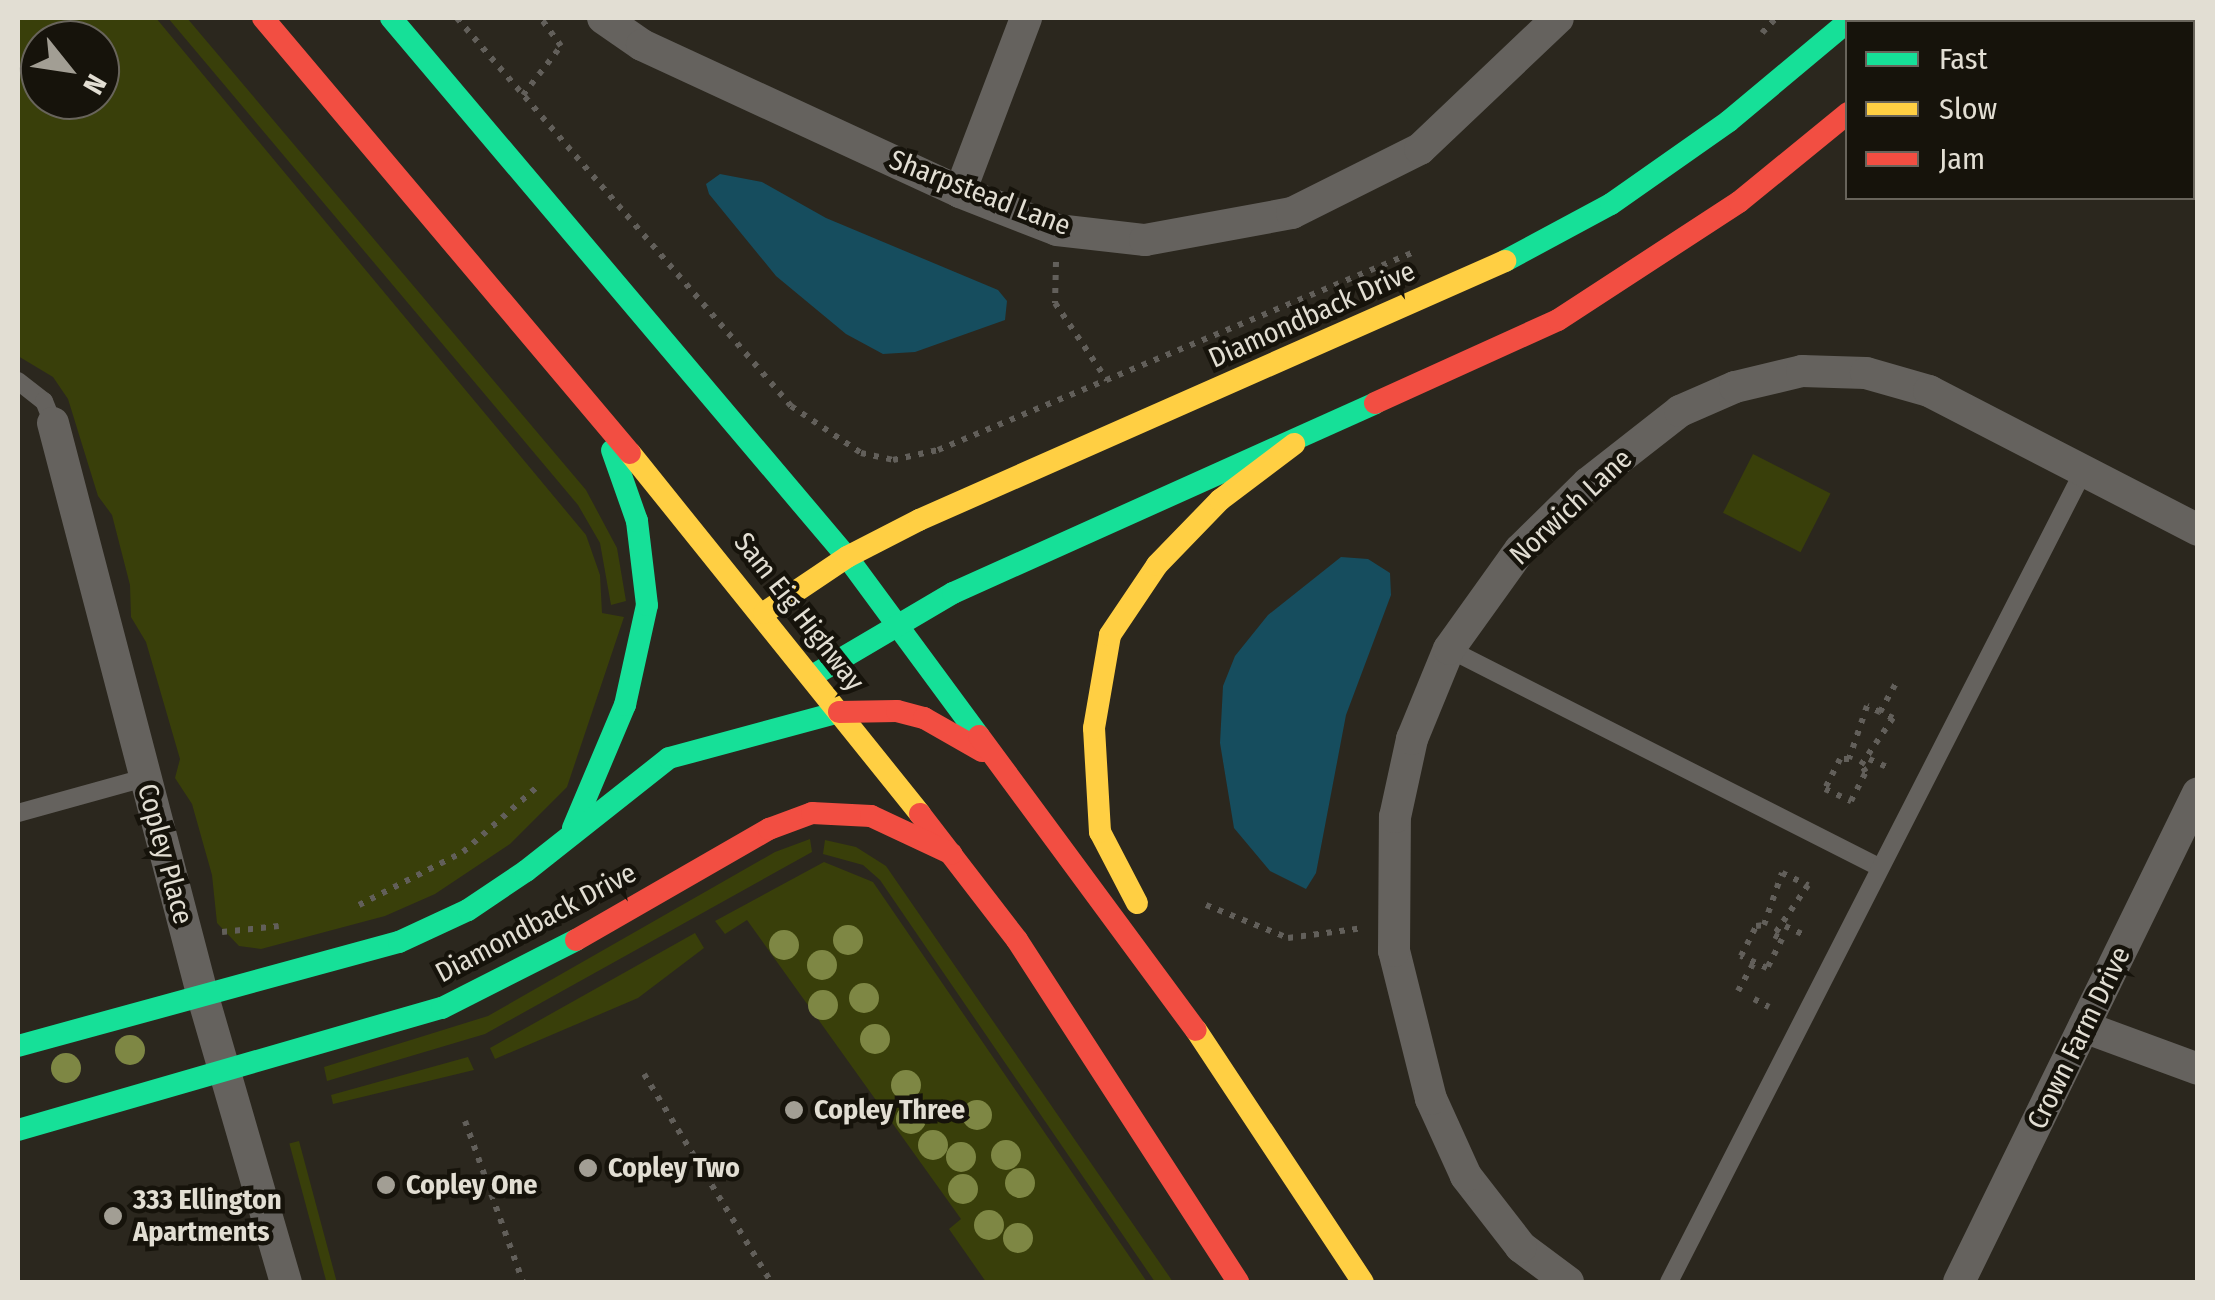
<!DOCTYPE html>
<style>
body{margin:0}
#map{position:relative;width:2215px;height:1300px;overflow:hidden;background:#2b271e;font-family:"Fira Sans Condensed",sans-serif}
div>[style]{position:absolute}
.green>*{inset:0;background:#393f0a;transform-origin:0 0}
.water>*{inset:0;background:#164d5e}
.path>*{height:6px;margin-top:-3px;transform-origin:0;background:repeating-linear-gradient(90deg,#625f5a 0 5px,transparent 0 13px)}
.lane>*{height:18px;margin:-9px;padding:0 9px;transform-origin:9px;border-radius:9px;background:#65625e}
.street>*{height:32px;margin:-16px;padding:0 16px;transform-origin:16px;border-radius:16px;background:#65625e}
.fast>*{height:22px;margin:-11px;padding:0 11px;transform-origin:11px;border-radius:11px;background:#16e098}
.slow>*{height:22px;margin:-11px;padding:0 11px;transform-origin:11px;border-radius:11px;background:#ffcf43}
.jam>*{height:22px;margin:-11px;padding:0 11px;transform-origin:11px;border-radius:11px;background:#f24e42}
.trees>*{width:30px;height:30px;margin:-15px;border-radius:50%;background:#7e8744}
.dots>*{width:28px;height:28px;translate:-50% -50%;box-sizing:border-box;border:5px solid #16130b;border-radius:50%}
span{translate:-50% -50%;white-space:nowrap;text-align:center;line-height:1.15;-webkit-text-stroke:9px #16130b;paint-order:stroke}
.street-label{font-size:28px;color:#e2ded3}
.poi-label{font-size:28px;color:#e2ded3;font-weight:700}
.left{translate:0 -50%;text-align:left}
.frame{position:absolute;inset:0;border:20px solid #e2ded3;pointer-events:none}
.legend{position:absolute;left:1845px;top:20px;width:350px;height:180px;box-sizing:border-box;background:#16130b;border:2px solid #68645b;margin:0;padding:12px 18px;list-style:none;font-size:30px;color:#e2ded3}
.legend li{display:flex;align-items:center;gap:20px;height:50px}
.legend b{width:50px;border:2px solid #68645b}
.north{position:absolute;left:20px;top:20px;width:100px;height:100px;box-sizing:border-box;background:#16130b;border:2px solid #68645b;border-radius:50%;rotate:120deg;font-size:28px;font-weight:700;line-height:40px;text-align:center;color:#e2ded3}
.north::after{content:'';display:block;margin:auto;width:35px;height:45px;background:#a29e94;clip-path:polygon(50% 0,100% 100%,50% 72%,0 100%)}
</style>
<div id="map">
<div class="green">
<i style="clip-path:polygon(evenodd,18px 18px,156px 18px,586px 535px,600px 575px,602px 613px,624px 617px,567px 787px,510px 844px,435px 894px,385px 916px,261px 949px,239px 946px,217px 923px,212px 875px,192px 804px,175px 778px,180px 759px,146px 642px,131px 617px,130px 585px,112px 515px,98px 496px,68px 399px,53px 377px,18px 356px,18px 18px,40px 40px,100px 40px,100px 100px,40px 100px,40px 40px)"></i>
<i style="clip-path:polygon(168px 18px,187px 18px,586px 490px,617px 548px,626px 601px,611px 605px,600px 543px,578px 505px)"></i>
<i style="left:1753px;top:454px;width:87px;height:66px;rotate:27deg"></i>
<i style="clip-path:polygon(810px 839px,812px 852px,485px 1034px,327px 1081px,324px 1067px,488px 1016px,775px 852px)"></i>
<i style="clip-path:polygon(825px 840px,856px 847px,886px 866px,1173px 1282px,1155px 1282px,880px 880px,863px 865px,823px 854px)"></i>
<i style="clip-path:polygon(824px 862px,873px 882px,1147px 1282px,986px 1282px,949px 1229px,961px 1219px,747px 920px,725px 934px,715px 921px)"></i>
<i style="clip-path:polygon(695px 933px,704px 948px,638px 998px,495px 1059px,490px 1048px)"></i>
<i style="clip-path:polygon(468px 1057px,474px 1070px,333px 1104px,331px 1095px)"></i>
<i style="left:299px;top:1141px;width:146px;height:10px;rotate:75deg"></i>
</div>
<div class="water">
<i style="clip-path:polygon(720px 174px,762px 182px,826px 218px,998px 290px,1007px 301px,1005px 320px,915px 352px,883px 354px,846px 334px,776px 276px,709px 194px,706px 184px)"></i>
<i style="clip-path:polygon(1341px 557px,1368px 559px,1390px 573px,1391px 595px,1346px 715px,1316px 873px,1306px 889px,1270px 871px,1234px 828px,1220px 743px,1223px 686px,1235px 656px,1268px 615px)"></i>
</div>
<div class="path">
<i style="left:457px;top:18px;width:512px;rotate:49.28deg"></i>
<i style="left:791px;top:406px;width:84px;rotate:33.9deg"></i>
<i style="left:861px;top:453px;width:33px;rotate:12deg"></i>
<i style="left:893px;top:460px;width:46px;rotate:-12.5deg"></i>
<i style="left:938px;top:450px;width:513px;rotate:-22.57deg"></i>
<i style="left:1762px;top:33px;width:21px;rotate:-47deg"></i>
<i style="left:523px;top:95px;width:62px;rotate:-52.2deg"></i>
<i style="left:561px;top:46px;width:34px;rotate:-126deg"></i>
<i style="left:1056px;top:262px;width:41px;rotate:91.4deg"></i>
<i style="left:1055px;top:303px;width:93px;rotate:56deg"></i>
<i style="left:1880px;top:712px;width:14px;rotate:-155deg"></i>
<i style="left:1867px;top:706px;width:56px;rotate:108.8deg"></i>
<i style="left:1849px;top:759px;width:9px;rotate:180deg"></i>
<i style="left:1840px;top:759px;width:34px;rotate:117deg"></i>
<i style="left:1825px;top:789px;width:29px;rotate:25deg"></i>
<i style="left:1851px;top:801px;width:33px;rotate:-63deg"></i>
<i style="left:1866px;top:772px;width:9px;rotate:-126deg"></i>
<i style="left:1861px;top:765px;width:57px;rotate:-55.8deg"></i>
<i style="left:1893px;top:718px;width:14px;rotate:-155deg"></i>
<i style="left:1880px;top:712px;width:33px;rotate:-61deg"></i>
<i style="left:1869px;top:759px;width:24px;rotate:24deg"></i>
<i style="left:1782px;top:873px;width:29px;rotate:25deg"></i>
<i style="left:1808px;top:885px;width:60px;rotate:124.2deg"></i>
<i style="left:1774px;top:935px;width:9px;rotate:27deg"></i>
<i style="left:1782px;top:939px;width:33px;rotate:117deg"></i>
<i style="left:1767px;top:968px;width:29px;rotate:-155deg"></i>
<i style="left:1741px;top:956px;width:34px;rotate:-63deg"></i>
<i style="left:1756px;top:926px;width:8px;rotate:-7deg"></i>
<i style="left:1764px;top:925px;width:55px;rotate:-70.9deg"></i>
<i style="left:359px;top:905px;width:117px;rotate:-27deg"></i>
<i style="left:463px;top:852px;width:100px;rotate:-41.3deg"></i>
<i style="left:1206px;top:905px;width:88px;rotate:21.9deg"></i>
<i style="left:1288px;top:938px;width:76px;rotate:-7.6deg"></i>
<i style="left:1785px;top:926px;width:23px;rotate:25deg"></i>
<i style="left:222px;top:932px;width:57px;rotate:-6deg"></i>
<i style="left:1738px;top:991px;width:33px;rotate:-61deg"></i>
<i style="left:1754px;top:999px;width:17px;rotate:28deg"></i>
<i style="left:644px;top:1074px;width:244px;rotate:58.6deg"></i>
<i style="left:465px;top:1121px;width:171px;rotate:70.2deg"></i>
</div>
<div class="lane">
<i style="left:18px;top:381px;width:33px;rotate:38deg"></i>
<i style="left:44px;top:401px;width:24px;rotate:68deg"></i>
<i style="left:1449px;top:649px;width:482px;rotate:26.9deg"></i>
<i style="left:18px;top:813px;width:131px;rotate:-15.5deg"></i>
<i style="left:1669px;top:1282px;width:910px;rotate:-62.93deg"></i>
</div>
<div class="street">
<i style="left:603px;top:18px;width:47px;rotate:34.7deg"></i>
<i style="left:642px;top:45px;width:350px;rotate:24.8deg"></i>
<i style="left:960px;top:192px;width:104px;rotate:21.4deg"></i>
<i style="left:1057px;top:230px;width:89px;rotate:6.5deg"></i>
<i style="left:1145px;top:240px;width:149px;rotate:-10.4deg"></i>
<i style="left:1292px;top:213px;width:143px;rotate:-26.6deg"></i>
<i style="left:1420px;top:149px;width:190px;rotate:-43.5deg"></i>
<i style="left:2192px;top:138px;width:13px;rotate:-63deg"></i>
<i style="left:960px;top:192px;width:186px;rotate:-69.2deg"></i>
<i style="left:53px;top:423px;width:593px;rotate:75.35deg"></i>
<i style="left:203px;top:997px;width:297px;rotate:73.8deg"></i>
<i style="left:2084px;top:1027px;width:121px;rotate:20.2deg"></i>
<i style="left:1568px;top:1282px;width:59px;rotate:-143.3deg"></i>
<i style="left:1521px;top:1247px;width:90px;rotate:-127.8deg"></i>
<i style="left:1466px;top:1176px;width:85px;rotate:-114.4deg"></i>
<i style="left:1431px;top:1099px;width:153px;rotate:-104deg"></i>
<i style="left:1394px;top:951px;width:134px;rotate:-89.6deg"></i>
<i style="left:1395px;top:817px;width:80px;rotate:-77.7deg"></i>
<i style="left:1412px;top:739px;width:97px;rotate:-67.7deg"></i>
<i style="left:1449px;top:649px;width:122px;rotate:-54.4deg"></i>
<i style="left:1520px;top:550px;width:95px;rotate:-44.6deg"></i>
<i style="left:1588px;top:483px;width:117px;rotate:-38deg"></i>
<i style="left:1680px;top:411px;width:60px;rotate:-23.6deg"></i>
<i style="left:1735px;top:387px;width:69px;rotate:-13.4deg"></i>
<i style="left:1802px;top:371px;width:64px;rotate:1.8deg"></i>
<i style="left:1866px;top:373px;width:66px;rotate:15.9deg"></i>
<i style="left:1929px;top:391px;width:303px;rotate:27.3deg"></i>
<i style="left:1959px;top:1282px;width:544px;rotate:-63.95deg"></i>
</div>
<div class="fast">
<i style="left:391px;top:18px;width:706px;rotate:49.77deg"></i>
<i style="left:847px;top:557px;width:222px;rotate:53.6deg"></i>
<i style="left:1941px;top:18px;width:10px;rotate:24deg"></i>
<i style="left:2192px;top:157px;width:6px;rotate:18deg"></i>
<i style="left:1505px;top:261px;width:120px;rotate:-28.3deg"></i>
<i style="left:1611px;top:204px;width:144px;rotate:-35.1deg"></i>
<i style="left:1729px;top:121px;width:160px;rotate:-39.9deg"></i>
<i style="left:812px;top:676px;width:164px;rotate:-30.5deg"></i>
<i style="left:953px;top:593px;width:463px;rotate:-24.2deg"></i>
<i style="left:573px;top:828px;width:134px;rotate:-67.1deg"></i>
<i style="left:625px;top:705px;width:102px;rotate:-77.6deg"></i>
<i style="left:647px;top:605px;width:85px;rotate:-96.8deg"></i>
<i style="left:637px;top:521px;width:75px;rotate:-109.4deg"></i>
<i style="left:18px;top:1046px;width:395px;rotate:-15.3deg"></i>
<i style="left:399px;top:942px;width:76px;rotate:-24.9deg"></i>
<i style="left:468px;top:910px;width:70px;rotate:-33.9deg"></i>
<i style="left:526px;top:871px;width:182px;rotate:-38.3deg"></i>
<i style="left:669px;top:758px;width:176px;rotate:-15.1deg"></i>
<i style="left:18px;top:1130px;width:441px;rotate:-16.1deg"></i>
<i style="left:442px;top:1008px;width:150px;rotate:-26.9deg"></i>
</div>
<div class="slow">
<i style="left:630px;top:453px;width:463px;rotate:51.2deg"></i>
<i style="left:764px;top:613px;width:100px;rotate:-34deg"></i>
<i style="left:847px;top:557px;width:81px;rotate:-27.2deg"></i>
<i style="left:919px;top:520px;width:641px;rotate:-23.84deg"></i>
<i style="left:1137px;top:903px;width:80px;rotate:-117.5deg"></i>
<i style="left:1100px;top:832px;width:104px;rotate:-93.3deg"></i>
<i style="left:1094px;top:728px;width:94px;rotate:-80.2deg"></i>
<i style="left:1110px;top:635px;width:84px;rotate:-56.1deg"></i>
<i style="left:1157px;top:565px;width:91px;rotate:-45.9deg"></i>
<i style="left:1220px;top:500px;width:93px;rotate:-37.1deg"></i>
<i style="left:1196px;top:1030px;width:302px;rotate:56.5deg"></i>
</div>
<div class="jam">
<i style="left:263px;top:18px;width:569px;rotate:49.85deg"></i>
<i style="left:1375px;top:403px;width:201px;rotate:-24.4deg"></i>
<i style="left:1558px;top:320px;width:216px;rotate:-33.1deg"></i>
<i style="left:1739px;top:202px;width:141px;rotate:-39.2deg"></i>
<i style="left:839px;top:712px;width:58px;rotate:-1deg"></i>
<i style="left:897px;top:711px;width:28px;rotate:15deg"></i>
<i style="left:924px;top:718px;width:67px;rotate:29.6deg"></i>
<i style="left:979px;top:736px;width:365px;rotate:53.6deg"></i>
<i style="left:920px;top:814px;width:159px;rotate:52.4deg"></i>
<i style="left:1017px;top:940px;width:407px;rotate:57.1deg"></i>
<i style="left:576px;top:940px;width:223px;rotate:-29.9deg"></i>
<i style="left:769px;top:829px;width:46px;rotate:-20.4deg"></i>
<i style="left:812px;top:813px;width:59px;rotate:2.9deg"></i>
<i style="left:871px;top:816px;width:89px;rotate:25.1deg"></i>
</div>
<div class="trees">
<i style="left:848px;top:940px"></i>
<i style="left:784px;top:945px"></i>
<i style="left:822px;top:965px"></i>
<i style="left:864px;top:998px"></i>
<i style="left:823px;top:1005px"></i>
<i style="left:875px;top:1039px"></i>
<i style="left:130px;top:1050px"></i>
<i style="left:66px;top:1068px"></i>
<i style="left:906px;top:1085px"></i>
<i style="left:977px;top:1115px"></i>
<i style="left:911px;top:1119px"></i>
<i style="left:933px;top:1145px"></i>
<i style="left:1006px;top:1155px"></i>
<i style="left:961px;top:1157px"></i>
<i style="left:1020px;top:1183px"></i>
<i style="left:963px;top:1189px"></i>
<i style="left:989px;top:1225px"></i>
<i style="left:1018px;top:1238px"></i>
</div>
<div class="dots">
<i style="left:794px;top:1110px;background:#a29e94"></i>
<i style="left:588px;top:1168px;background:#a29e94"></i>
<i style="left:386px;top:1185px;background:#a29e94"></i>
<i style="left:113px;top:1216px;background:#a29e94"></i>
</div>
<div class="street-label">
<span style="left:980px;top:193px;rotate:21deg">Sharpstead Lane</span>
<span style="left:1312px;top:315px;rotate:-24deg">Diamondback Drive</span>
<span style="left:1571px;top:507px;rotate:-43deg">Norwich Lane</span>
<span style="left:799px;top:612px;rotate:52deg">Sam Eig Highway</span>
<span style="left:165px;top:854px;rotate:75deg">Copley Place</span>
<span style="left:536px;top:923px;rotate:-28deg">Diamondback Drive</span>
<span style="left:2079px;top:1038px;rotate:-64deg">Crown Farm Drive</span>
</div>
<div class="poi-label">
<span class="left" style="left:814px;top:1110px">Copley Three</span>
<span class="left" style="left:608px;top:1168px">Copley Two</span>
<span class="left" style="left:406px;top:1185px">Copley One</span>
<span class="left" style="left:133px;top:1216px">333 Ellington<br>Apartments</span>
</div>
<div class="frame"></div>
<ul class="legend">
<li><b style="height:12px;background:#16e098"></b>Fast</li>
<li><b style="height:12px;background:#ffcf43"></b>Slow</li>
<li><b style="height:12px;background:#f24e42"></b>Jam</li>
</ul>
<div class="north">N</div>
</div>
